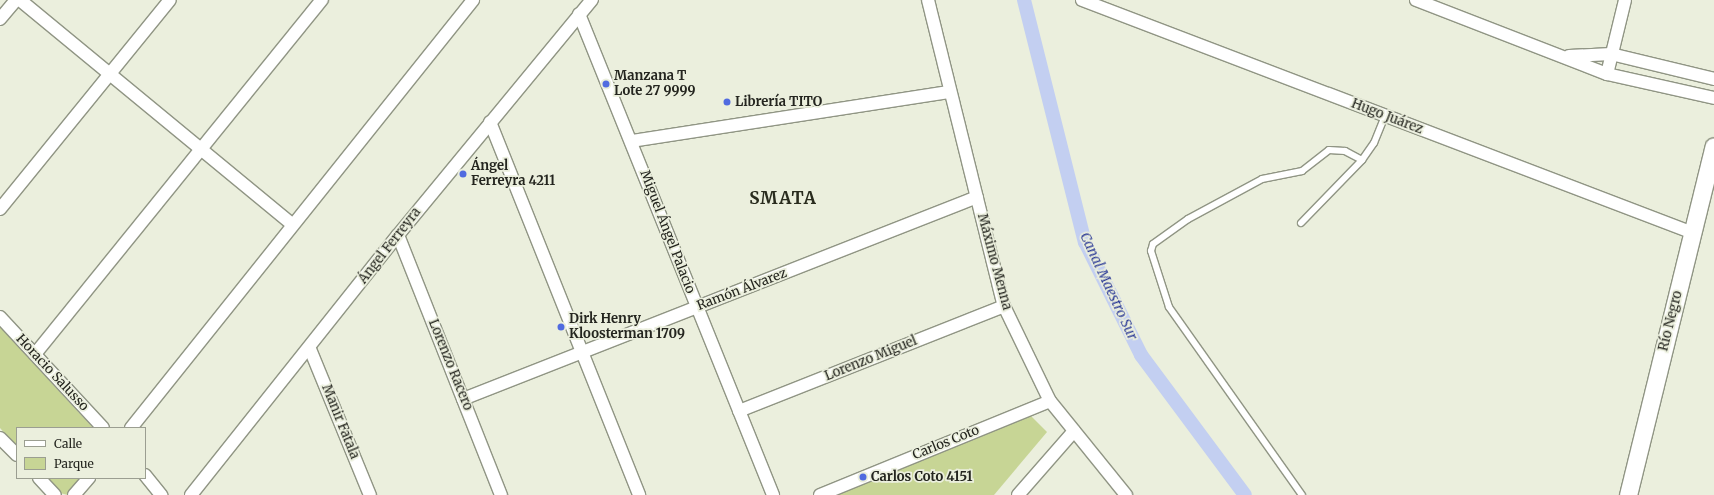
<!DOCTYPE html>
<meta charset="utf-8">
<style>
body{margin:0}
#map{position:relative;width:1714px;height:495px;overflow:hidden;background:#ebefdd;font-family:Merriweather,serif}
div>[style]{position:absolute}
.green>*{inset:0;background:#c7d595}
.canal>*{height:14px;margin:-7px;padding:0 7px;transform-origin:7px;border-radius:7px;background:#c3cff1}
.roads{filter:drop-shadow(1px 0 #909584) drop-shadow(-1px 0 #909584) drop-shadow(0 1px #909584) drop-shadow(0 -1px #909584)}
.lane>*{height:6px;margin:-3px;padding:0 3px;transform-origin:3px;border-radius:3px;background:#fff}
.street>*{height:12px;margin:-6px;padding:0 6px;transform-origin:6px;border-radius:6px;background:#fff}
.secondary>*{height:17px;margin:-8.5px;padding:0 8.5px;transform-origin:8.5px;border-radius:8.5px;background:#fff}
.dots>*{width:11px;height:11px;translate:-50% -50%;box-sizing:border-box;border:2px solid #ebefdd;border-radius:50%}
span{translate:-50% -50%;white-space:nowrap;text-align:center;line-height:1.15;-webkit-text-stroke:3.5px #ebefdd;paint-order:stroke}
.poi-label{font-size:13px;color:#24251f;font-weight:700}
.left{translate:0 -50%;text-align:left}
.street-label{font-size:13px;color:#24251f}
.water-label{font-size:14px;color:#293896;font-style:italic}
.district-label{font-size:17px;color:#292c1e;font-weight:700;letter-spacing:1px}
.legend{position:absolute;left:16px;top:427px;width:130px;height:52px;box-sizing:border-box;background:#ebefdd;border:1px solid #9b9e91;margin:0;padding:5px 7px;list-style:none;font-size:12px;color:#24251f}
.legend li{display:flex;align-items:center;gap:8px;height:20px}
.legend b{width:20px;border:1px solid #9b9e91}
</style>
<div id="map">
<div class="green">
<i style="clip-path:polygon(0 327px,93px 428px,17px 428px,17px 447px,0 428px)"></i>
<i style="clip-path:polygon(1031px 416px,1047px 432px,994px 495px,834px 495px)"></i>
<i style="clip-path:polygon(46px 478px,85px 478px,68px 495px,60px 493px)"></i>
</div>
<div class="canal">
<i style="left:1024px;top:0;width:250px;rotate:75.9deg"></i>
<i style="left:1085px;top:242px;width:126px;rotate:63.6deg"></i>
<i style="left:1141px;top:355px;width:174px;rotate:53.4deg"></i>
</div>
<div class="roads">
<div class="lane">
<i style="left:1301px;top:223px;width:88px;rotate:-45.9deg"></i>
<i style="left:1362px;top:160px;width:21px;rotate:-55deg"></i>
<i style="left:1374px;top:143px;width:29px;rotate:-68deg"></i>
<i style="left:1302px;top:495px;width:230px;rotate:-125.3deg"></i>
<i style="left:1169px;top:307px;width:59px;rotate:-107.8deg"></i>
<i style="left:1151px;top:251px;width:7px;rotate:-74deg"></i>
<i style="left:1153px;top:244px;width:43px;rotate:-35.5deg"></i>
<i style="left:1188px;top:219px;width:84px;rotate:-28.4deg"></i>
<i style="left:1262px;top:179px;width:41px;rotate:-11.3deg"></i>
<i style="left:1302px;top:171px;width:34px;rotate:-38deg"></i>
<i style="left:1329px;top:150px;width:16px;rotate:4deg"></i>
<i style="left:1345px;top:151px;width:19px;rotate:28deg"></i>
</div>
<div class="street">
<i style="left:20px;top:0;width:352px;rotate:39.5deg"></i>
<i style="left:928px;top:0;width:315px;rotate:76.1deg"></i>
<i style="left:1004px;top:306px;width:106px;rotate:64.2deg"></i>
<i style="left:1050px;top:401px;width:121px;rotate:51deg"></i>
<i style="left:1082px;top:0;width:654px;rotate:20.87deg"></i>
<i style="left:1416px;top:0;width:205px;rotate:21.2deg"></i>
<i style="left:1607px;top:74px;width:110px;rotate:12.6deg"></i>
<i style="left:579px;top:14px;width:519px;rotate:68.03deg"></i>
<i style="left:0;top:19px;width:25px;rotate:-50deg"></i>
<i style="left:1569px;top:56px;width:42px;rotate:-2.7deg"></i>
<i style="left:1611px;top:54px;width:106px;rotate:13.6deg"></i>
<i style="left:1607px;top:74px;width:76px;rotate:-76.3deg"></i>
<i style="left:490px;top:122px;width:402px;rotate:68.2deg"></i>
<i style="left:632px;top:141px;width:321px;rotate:-8.8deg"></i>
<i style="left:0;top:209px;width:269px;rotate:-50.9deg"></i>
<i style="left:398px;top:235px;width:280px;rotate:68.4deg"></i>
<i style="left:0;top:317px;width:151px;rotate:47.1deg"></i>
<i style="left:310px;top:349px;width:158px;rotate:67.7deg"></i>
<i style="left:35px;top:354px;width:456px;rotate:-51deg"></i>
<i style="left:463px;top:399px;width:552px;rotate:-21.45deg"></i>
<i style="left:739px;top:411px;width:285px;rotate:-21.6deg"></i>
<i style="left:131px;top:428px;width:548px;rotate:-51.37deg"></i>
<i style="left:0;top:438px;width:24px;rotate:45deg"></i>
<i style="left:145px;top:475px;width:26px;rotate:51deg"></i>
<i style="left:39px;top:478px;width:23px;rotate:47deg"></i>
<i style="left:74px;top:495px;width:23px;rotate:-49deg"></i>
<i style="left:191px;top:495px;width:332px;rotate:-51.5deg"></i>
<i style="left:398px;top:235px;width:305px;rotate:-50.5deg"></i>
<i style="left:820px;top:495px;width:248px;rotate:-22.2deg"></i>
<i style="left:1018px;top:495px;width:85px;rotate:-48.8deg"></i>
</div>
<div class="secondary">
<i style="left:1628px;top:495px;width:359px;rotate:-76.2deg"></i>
</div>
</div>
<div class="dots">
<i style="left:606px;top:84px;background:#516be0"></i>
<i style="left:727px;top:102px;background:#516be0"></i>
<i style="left:463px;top:174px;background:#516be0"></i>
<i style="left:561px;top:327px;background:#516be0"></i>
<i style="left:863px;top:477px;background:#516be0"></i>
</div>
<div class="poi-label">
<span class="left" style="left:614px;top:84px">Manzana T<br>Lote 27 9999</span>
<span class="left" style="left:735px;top:102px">Librería TITO</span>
<span class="left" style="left:471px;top:174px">Ángel<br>Ferreyra 4211</span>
<span class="left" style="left:569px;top:327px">Dirk Henry<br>Kloosterman 1709</span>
<span class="left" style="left:871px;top:477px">Carlos Coto 4151</span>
</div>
<div class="street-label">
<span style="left:1387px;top:117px;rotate:21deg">Hugo Juárez</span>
<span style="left:667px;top:232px;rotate:69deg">Miguel Ángel Palacio</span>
<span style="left:390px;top:246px;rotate:-52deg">Ángel Ferreyra</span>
<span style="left:994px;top:262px;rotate:75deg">Máximo Menna</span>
<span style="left:742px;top:290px;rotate:-21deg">Ramón Álvarez</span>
<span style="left:1671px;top:321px;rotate:-76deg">Río Negro</span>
<span style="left:871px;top:359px;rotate:-22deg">Lorenzo Miguel</span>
<span style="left:450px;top:365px;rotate:68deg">Lorenzo Racero</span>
<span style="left:52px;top:373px;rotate:47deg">Horacio Salusso</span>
<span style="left:340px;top:422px;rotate:68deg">Manir Fatala</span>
<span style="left:946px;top:443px;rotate:-22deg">Carlos Coto</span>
</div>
<div class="water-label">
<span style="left:1109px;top:286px;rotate:65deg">Canal Maestro Sur</span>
</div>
<div class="district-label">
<span style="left:783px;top:199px">SMATA</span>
</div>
<ul class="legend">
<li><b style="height:5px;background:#fff"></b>Calle</li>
<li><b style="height:11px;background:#c7d595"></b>Parque</li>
</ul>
</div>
